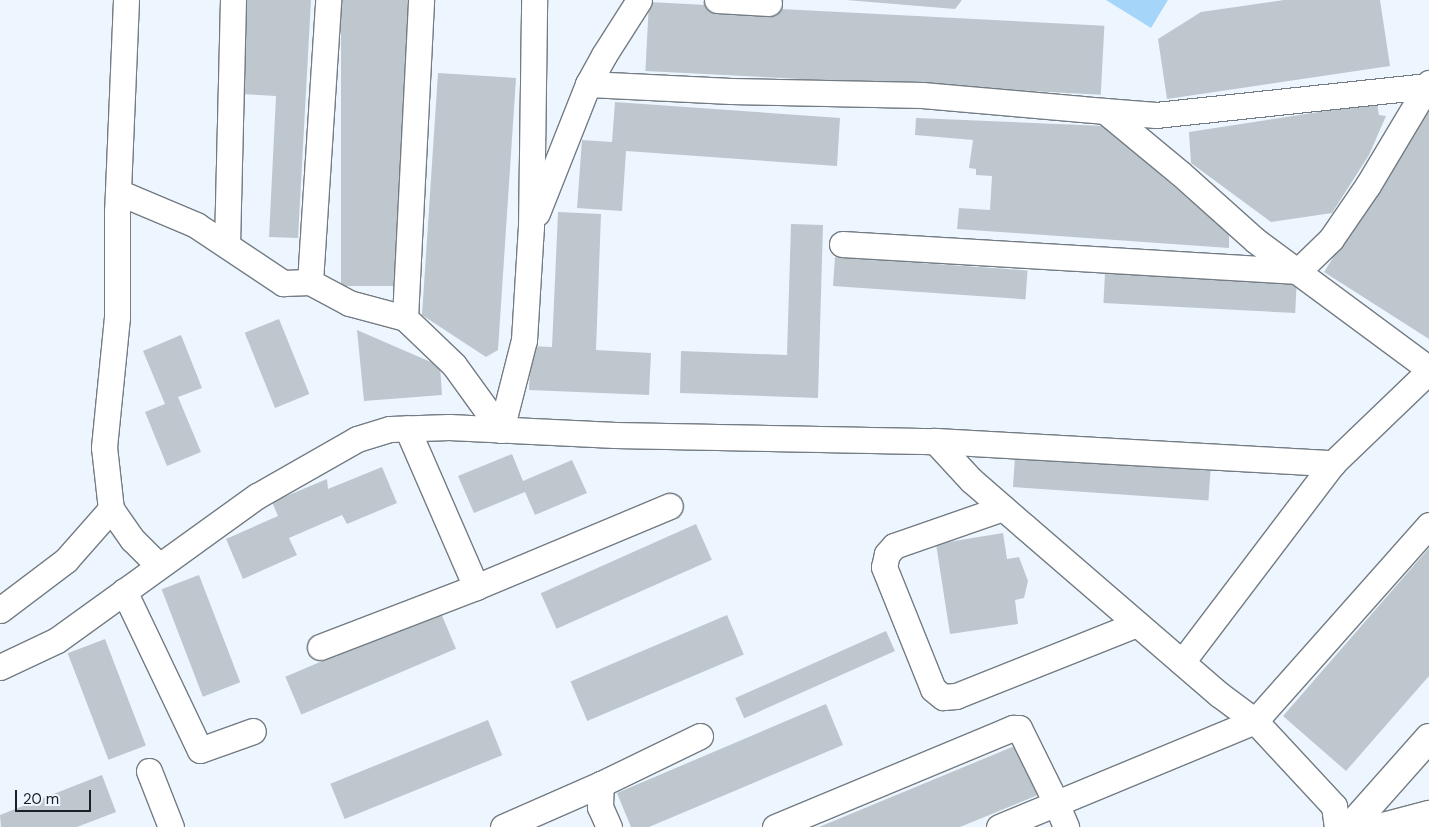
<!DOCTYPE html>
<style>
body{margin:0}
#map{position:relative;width:1429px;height:827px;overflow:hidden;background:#edf6fe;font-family:"DM Sans",sans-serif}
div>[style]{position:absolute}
.green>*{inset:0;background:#a6d5fa}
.building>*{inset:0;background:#bec7ce;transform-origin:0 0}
.roads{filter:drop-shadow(1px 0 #747c83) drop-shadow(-1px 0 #747c83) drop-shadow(0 1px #747c83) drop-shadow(0 -1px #747c83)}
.minor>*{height:25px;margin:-12.5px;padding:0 12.5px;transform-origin:12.5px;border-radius:12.5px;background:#fff}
.major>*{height:28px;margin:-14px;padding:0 14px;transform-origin:14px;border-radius:14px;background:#fff}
span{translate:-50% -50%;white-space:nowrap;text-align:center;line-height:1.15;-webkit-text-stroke:5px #edf6fe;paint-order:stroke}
.scale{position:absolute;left:15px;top:790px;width:76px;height:22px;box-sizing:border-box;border:2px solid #1c2022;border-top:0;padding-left:6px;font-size:15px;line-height:18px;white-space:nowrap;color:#1c2022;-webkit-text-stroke:4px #edf6fe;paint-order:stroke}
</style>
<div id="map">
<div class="green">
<i style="clip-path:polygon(1106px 0,1168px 0,1151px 28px)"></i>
</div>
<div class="building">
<i style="clip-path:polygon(245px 0,311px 0,298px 238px,269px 237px,276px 96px,241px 94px)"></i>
<i style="left:341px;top:0;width:69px;height:286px"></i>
<i style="clip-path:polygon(846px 0,962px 0,955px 9px)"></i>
<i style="clip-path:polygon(1284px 0,1380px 0,1390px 66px,1167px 99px,1158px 39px,1201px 12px)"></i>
<i style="left:649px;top:2px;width:456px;height:69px;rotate:3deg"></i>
<i style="clip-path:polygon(438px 73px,516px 78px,498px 350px,486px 357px,422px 315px)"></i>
<i style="clip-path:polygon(615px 102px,840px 118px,837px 166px,626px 151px,622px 211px,577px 208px,582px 140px,612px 142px)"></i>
<i style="clip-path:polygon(1377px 103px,1379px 115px,1386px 116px,1369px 155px,1332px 213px,1271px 222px,1191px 163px,1189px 132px)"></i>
<i style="clip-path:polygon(1429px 107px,1429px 339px,1324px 272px)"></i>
<i style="clip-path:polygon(916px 118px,1104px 126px,1229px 234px,1229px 248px,957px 229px,959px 208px,990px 210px,992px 176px,976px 175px,976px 169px,969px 168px,973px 140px,915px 135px)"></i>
<i style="clip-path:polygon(558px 212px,601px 214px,596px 350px,651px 353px,649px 395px,529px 390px,531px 346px,552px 347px)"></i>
<i style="clip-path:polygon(791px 224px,823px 225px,818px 398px,680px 393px,681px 351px,787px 355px)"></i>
<i style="left:835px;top:257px;width:193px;height:29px;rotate:4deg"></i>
<i style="left:1105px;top:273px;width:192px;height:30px;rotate:3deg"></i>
<i style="left:279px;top:319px;width:81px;height:37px;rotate:68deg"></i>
<i style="clip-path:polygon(357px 330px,440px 366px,442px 395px,364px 401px)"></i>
<i style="clip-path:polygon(181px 335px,202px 388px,178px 397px,201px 452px,167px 466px,145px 412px,165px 404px,143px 351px)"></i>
<i style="clip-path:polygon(512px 454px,523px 481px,572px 460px,587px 493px,535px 515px,525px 492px,474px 513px,458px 476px)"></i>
<i style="left:1015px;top:457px;width:196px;height:30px;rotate:4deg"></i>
<i style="clip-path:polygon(382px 467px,397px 503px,347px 524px,342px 515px,289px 538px,297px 555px,243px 579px,226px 539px,278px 516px,272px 502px,327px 479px,328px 489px)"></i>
<i style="left:696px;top:524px;width:39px;height:170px;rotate:66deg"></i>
<i style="clip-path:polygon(1003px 533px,1007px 559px,1019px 557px,1028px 581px,1024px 598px,1015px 600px,1018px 624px,950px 634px,936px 544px)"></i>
<i style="clip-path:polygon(1429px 548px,1429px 676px,1346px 771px,1283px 716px)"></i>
<i style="left:199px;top:575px;width:115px;height:40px;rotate:69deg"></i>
<i style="left:440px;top:611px;width:41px;height:168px;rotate:67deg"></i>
<i style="left:727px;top:615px;width:43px;height:170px;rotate:67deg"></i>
<i style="left:886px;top:631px;width:22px;height:165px;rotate:66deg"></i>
<i style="left:105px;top:639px;width:114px;height:40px;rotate:69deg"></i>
<i style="clip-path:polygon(826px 704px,843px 745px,649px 827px,631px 827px,617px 793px)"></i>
<i style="left:488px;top:720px;width:38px;height:170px;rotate:68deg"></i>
<i style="clip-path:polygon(1017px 745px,1038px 795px,960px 827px,819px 827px)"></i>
<i style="clip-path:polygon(102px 775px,116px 812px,77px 827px,1px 827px,0 815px)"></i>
</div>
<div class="roads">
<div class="minor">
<i style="left:126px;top:0;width:211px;rotate:92.4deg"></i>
<i style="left:117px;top:211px;width:106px;rotate:90deg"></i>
<i style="left:117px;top:317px;width:131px;rotate:95.7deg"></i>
<i style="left:104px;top:447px;width:62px;rotate:83.6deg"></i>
<i style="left:111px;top:509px;width:37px;rotate:55deg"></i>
<i style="left:132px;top:539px;width:38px;rotate:45deg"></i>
<i style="left:717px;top:0;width:52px;rotate:3.3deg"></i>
<i style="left:588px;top:84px;width:143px;rotate:2.8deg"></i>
<i style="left:731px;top:91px;width:191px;rotate:1.2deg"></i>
<i style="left:922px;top:95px;width:184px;rotate:5deg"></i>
<i style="left:1105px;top:111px;width:97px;rotate:39.6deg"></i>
<i style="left:1180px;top:173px;width:102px;rotate:41.8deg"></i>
<i style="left:1256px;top:241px;width:215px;rotate:36.5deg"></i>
<i style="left:1105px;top:111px;width:51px;rotate:4.5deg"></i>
<i style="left:1156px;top:115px;width:273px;rotate:-6.1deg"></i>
<i style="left:118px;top:192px;width:85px;rotate:22.9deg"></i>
<i style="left:196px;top:225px;width:105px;rotate:33.7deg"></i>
<i style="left:283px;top:283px;width:27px;rotate:-2deg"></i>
<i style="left:310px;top:282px;width:44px;rotate:28.3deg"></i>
<i style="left:349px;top:303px;width:58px;rotate:15deg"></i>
<i style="left:405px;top:318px;width:68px;rotate:43.8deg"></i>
<i style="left:454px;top:365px;width:80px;rotate:54.1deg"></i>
<i style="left:537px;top:213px;width:139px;rotate:-68.4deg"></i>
<i style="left:588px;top:84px;width:33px;rotate:-61deg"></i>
<i style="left:604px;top:55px;width:65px;rotate:-57.5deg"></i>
<i style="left:842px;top:244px;width:457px;rotate:3.4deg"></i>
<i style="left:1298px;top:271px;width:46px;rotate:-44.1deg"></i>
<i style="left:1331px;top:239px;width:65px;rotate:-55.6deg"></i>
<i style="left:1368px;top:185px;width:119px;rotate:-59.1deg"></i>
<i style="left:227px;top:245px;width:245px;rotate:-88.6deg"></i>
<i style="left:310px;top:282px;width:283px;rotate:-86.3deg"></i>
<i style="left:405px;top:318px;width:318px;rotate:-87.1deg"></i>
<i style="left:501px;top:430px;width:93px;rotate:-75.7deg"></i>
<i style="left:524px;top:340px;width:113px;rotate:-86.5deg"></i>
<i style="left:531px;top:227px;width:227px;rotate:-89.2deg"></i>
<i style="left:935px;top:441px;width:399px;rotate:3.2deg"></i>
<i style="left:1003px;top:508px;width:115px;rotate:160.8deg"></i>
<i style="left:894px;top:546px;width:11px;rotate:131deg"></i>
<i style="left:887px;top:554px;width:13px;rotate:103deg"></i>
<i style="left:884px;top:567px;width:131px;rotate:68.1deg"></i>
<i style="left:933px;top:689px;width:13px;rotate:39deg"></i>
<i style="left:943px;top:697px;width:13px;rotate:-4deg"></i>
<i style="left:956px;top:696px;width:195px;rotate:-21.7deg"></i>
<i style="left:476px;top:587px;width:210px;rotate:-22.7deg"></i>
<i style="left:124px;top:591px;width:176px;rotate:64.5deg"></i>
<i style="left:200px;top:750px;width:56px;rotate:-19.7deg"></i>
<i style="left:0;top:610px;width:83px;rotate:-37.1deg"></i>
<i style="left:66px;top:560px;width:68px;rotate:-48.6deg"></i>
<i style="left:320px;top:647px;width:167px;rotate:-21deg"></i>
<i style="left:476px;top:587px;width:173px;rotate:-113.5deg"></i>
<i style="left:1182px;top:662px;width:250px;rotate:-52.8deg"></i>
<i style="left:1333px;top:463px;width:133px;rotate:-43.8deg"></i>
<i style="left:0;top:667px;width:63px;rotate:-25.3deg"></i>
<i style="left:57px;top:640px;width:246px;rotate:-35.8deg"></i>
<i style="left:257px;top:496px;width:115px;rotate:-29.7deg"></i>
<i style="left:357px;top:439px;width:34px;rotate:-17deg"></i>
<i style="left:390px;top:429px;width:59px;rotate:-1.9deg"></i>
<i style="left:449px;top:427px;width:166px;rotate:2.8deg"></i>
<i style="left:615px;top:435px;width:320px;rotate:1.1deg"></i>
<i style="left:935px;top:441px;width:53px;rotate:47.3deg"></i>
<i style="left:971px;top:480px;width:70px;rotate:41deg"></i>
<i style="left:1024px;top:526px;width:259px;rotate:40.8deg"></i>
<i style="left:1220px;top:695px;width:44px;rotate:36.6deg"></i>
<i style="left:1255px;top:721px;width:116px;rotate:47.1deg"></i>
<i style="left:1334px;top:806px;width:21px;rotate:82deg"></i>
<i style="left:149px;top:771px;width:60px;rotate:68.6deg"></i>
<i style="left:503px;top:827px;width:107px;rotate:-23.7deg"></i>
<i style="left:609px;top:827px;width:22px;rotate:-114deg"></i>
<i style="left:600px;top:807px;width:23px;rotate:-88deg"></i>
<i style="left:601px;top:784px;width:110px;rotate:-25.9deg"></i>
<i style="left:775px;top:827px;width:258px;rotate:-22.6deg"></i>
<i style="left:1013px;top:728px;width:6px"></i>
<i style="left:1019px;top:728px;width:84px;rotate:63.7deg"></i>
<i style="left:1056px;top:803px;width:26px;rotate:67deg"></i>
<i style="left:999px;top:827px;width:277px;rotate:-22.5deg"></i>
<i style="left:1255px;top:721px;width:262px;rotate:-48.4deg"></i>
</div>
<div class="major">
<i style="left:1350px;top:827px;width:119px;rotate:-48.4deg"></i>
<i style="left:1383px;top:827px;width:48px;rotate:-14.6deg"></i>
</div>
</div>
<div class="scale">20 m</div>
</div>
